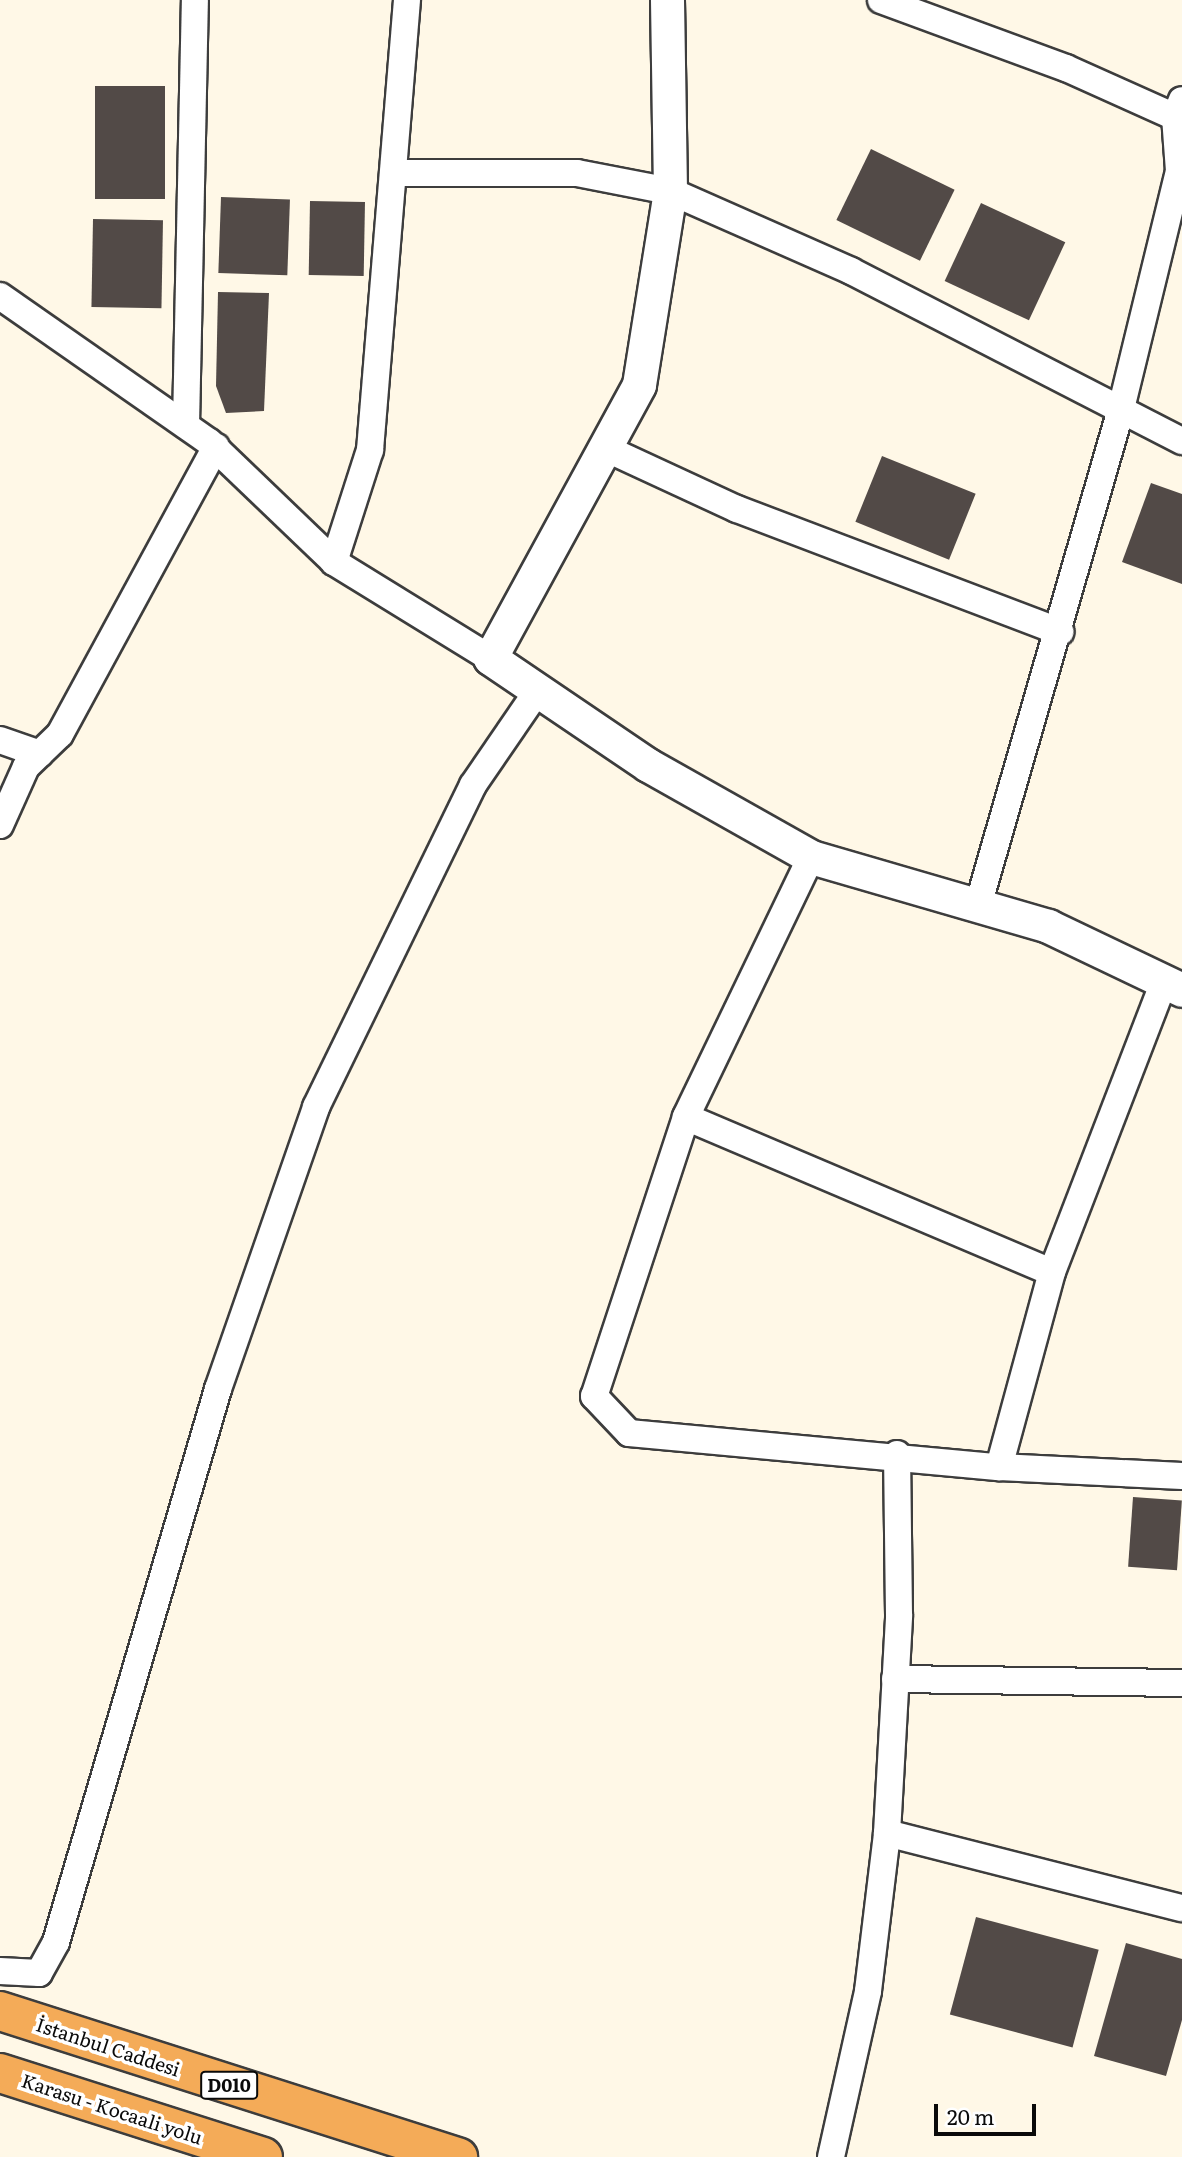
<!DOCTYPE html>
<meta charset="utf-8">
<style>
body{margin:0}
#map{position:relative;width:1182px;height:2157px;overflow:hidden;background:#fff8e7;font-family:Literata,serif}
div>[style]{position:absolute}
.building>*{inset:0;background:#524a47;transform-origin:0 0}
.roads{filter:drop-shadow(2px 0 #3d3d3d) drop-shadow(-2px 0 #3d3d3d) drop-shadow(0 2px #3d3d3d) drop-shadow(0 -2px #3d3d3d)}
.minor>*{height:26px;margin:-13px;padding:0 13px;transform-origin:13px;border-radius:13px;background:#fff}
.tertiary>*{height:33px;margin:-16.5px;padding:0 16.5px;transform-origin:16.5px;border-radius:16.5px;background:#fff}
.trunk>*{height:38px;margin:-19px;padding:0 19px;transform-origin:19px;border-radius:19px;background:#f4ab58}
span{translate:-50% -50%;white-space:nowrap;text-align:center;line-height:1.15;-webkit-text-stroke:7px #fff;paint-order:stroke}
.shield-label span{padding:2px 5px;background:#fff;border:2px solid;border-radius:5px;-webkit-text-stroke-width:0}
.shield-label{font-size:18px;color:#0a0a0a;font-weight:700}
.street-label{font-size:19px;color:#0a0a0a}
.scale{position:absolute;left:934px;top:2104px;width:102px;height:32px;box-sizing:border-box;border:4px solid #0a0a0a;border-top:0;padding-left:9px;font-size:21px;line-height:24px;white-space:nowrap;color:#0a0a0a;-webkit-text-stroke:5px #fff;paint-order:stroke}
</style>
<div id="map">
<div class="building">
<i style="left:95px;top:86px;width:70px;height:113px"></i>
<i style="left:871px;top:149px;width:93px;height:79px;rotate:26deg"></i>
<i style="left:221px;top:197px;width:69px;height:76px;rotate:2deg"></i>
<i style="left:310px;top:201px;width:55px;height:74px;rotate:1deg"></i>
<i style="left:981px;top:203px;width:93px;height:86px;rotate:25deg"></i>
<i style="left:93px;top:219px;width:70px;height:88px;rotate:1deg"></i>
<i style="clip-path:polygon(218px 292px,269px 293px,264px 411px,226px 413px,216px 386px)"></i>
<i style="left:882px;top:456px;width:101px;height:71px;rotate:22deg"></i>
<i style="clip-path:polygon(1151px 483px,1182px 494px,1182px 584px,1122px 562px)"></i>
<i style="left:1133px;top:1497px;width:49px;height:70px;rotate:4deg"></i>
<i style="left:976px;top:1917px;width:127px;height:101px;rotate:15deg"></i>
<i style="clip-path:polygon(1126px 1943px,1182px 1959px,1182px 2020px,1166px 2076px,1094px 2056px)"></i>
</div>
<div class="roads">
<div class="minor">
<i style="left:881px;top:0;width:197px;rotate:20.2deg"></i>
<i style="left:1066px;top:68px;width:120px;rotate:24.2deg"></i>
<i style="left:1175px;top:117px;width:13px;rotate:58deg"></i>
<i style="left:394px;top:173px;width:183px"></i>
<i style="left:577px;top:173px;width:95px;rotate:11deg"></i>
<i style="left:670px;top:191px;width:198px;rotate:23.8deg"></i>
<i style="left:851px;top:271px;width:372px;rotate:27.2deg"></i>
<i style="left:0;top:296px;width:255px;rotate:34.9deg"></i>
<i style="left:209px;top:442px;width:173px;rotate:43.8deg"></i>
<i style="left:334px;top:562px;width:183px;rotate:31.6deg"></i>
<i style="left:186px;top:425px;width:425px;rotate:-88.8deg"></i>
<i style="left:607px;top:449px;width:143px;rotate:24.8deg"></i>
<i style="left:737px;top:509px;width:346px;rotate:20.8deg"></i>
<i style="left:334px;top:562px;width:118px;rotate:-72.2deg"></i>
<i style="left:370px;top:450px;width:452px;rotate:-85.3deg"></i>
<i style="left:0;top:740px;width:42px;rotate:19.3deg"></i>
<i style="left:0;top:825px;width:64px;rotate:-65.9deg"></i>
<i style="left:26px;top:767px;width:47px;rotate:-44.1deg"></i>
<i style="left:60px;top:734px;width:327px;rotate:-61.5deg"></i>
<i style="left:811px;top:857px;width:288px;rotate:115.7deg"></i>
<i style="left:686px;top:1117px;width:294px;rotate:108.2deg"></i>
<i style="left:594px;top:1396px;width:51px;rotate:46.6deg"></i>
<i style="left:629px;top:1433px;width:372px;rotate:5.3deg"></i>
<i style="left:999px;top:1467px;width:183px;rotate:2.8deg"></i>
<i style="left:979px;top:902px;width:509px;rotate:-73.92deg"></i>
<i style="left:1120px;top:413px;width:249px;rotate:-76.3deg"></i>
<i style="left:1179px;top:171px;width:54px;rotate:-94.2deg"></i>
<i style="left:1175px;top:117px;width:18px;rotate:-68deg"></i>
<i style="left:686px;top:1117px;width:397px;rotate:23deg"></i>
<i style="left:999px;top:1467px;width:202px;rotate:-74.8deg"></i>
<i style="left:1052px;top:1272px;width:312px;rotate:-68.9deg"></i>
<i style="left:895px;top:1679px;width:287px;rotate:0.8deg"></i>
<i style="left:887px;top:1833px;width:304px;rotate:14.3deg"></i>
<i style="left:0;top:1971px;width:39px;rotate:3deg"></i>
<i style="left:39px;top:1973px;width:35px;rotate:-61deg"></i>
<i style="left:56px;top:1942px;width:576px;rotate:-73.67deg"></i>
<i style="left:218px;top:1389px;width:299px;rotate:-70.8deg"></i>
<i style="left:316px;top:1107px;width:358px;rotate:-64deg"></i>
<i style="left:473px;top:785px;width:115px;rotate:-55.6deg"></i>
<i style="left:831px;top:2157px;width:170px;rotate:-77.4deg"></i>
<i style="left:868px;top:1991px;width:159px;rotate:-83.1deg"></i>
<i style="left:887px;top:1833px;width:218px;rotate:-86.8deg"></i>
<i style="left:899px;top:1615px;width:161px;rotate:-90.7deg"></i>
</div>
<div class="tertiary">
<i style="left:667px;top:0;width:191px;rotate:89.1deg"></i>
<i style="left:670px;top:191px;width:196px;rotate:99.1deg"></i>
<i style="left:639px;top:385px;width:311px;rotate:118.6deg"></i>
<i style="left:490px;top:658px;width:191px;rotate:34.1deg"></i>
<i style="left:648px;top:765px;width:187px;rotate:29.4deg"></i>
<i style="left:811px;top:857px;width:247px;rotate:16.2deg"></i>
<i style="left:1048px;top:926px;width:148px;rotate:25.5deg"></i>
</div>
<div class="trunk">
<i style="left:0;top:2011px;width:481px;rotate:17.7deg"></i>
<i style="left:0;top:2073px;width:276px;rotate:17.7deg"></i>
</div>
</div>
<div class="shield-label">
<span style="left:229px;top:2085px">D010</span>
</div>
<div class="street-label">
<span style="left:108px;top:2047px;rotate:18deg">İstanbul Caddesi</span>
<span style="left:112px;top:2109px;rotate:18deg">Karasu - Kocaali yolu</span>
</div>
<div class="scale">20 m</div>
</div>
